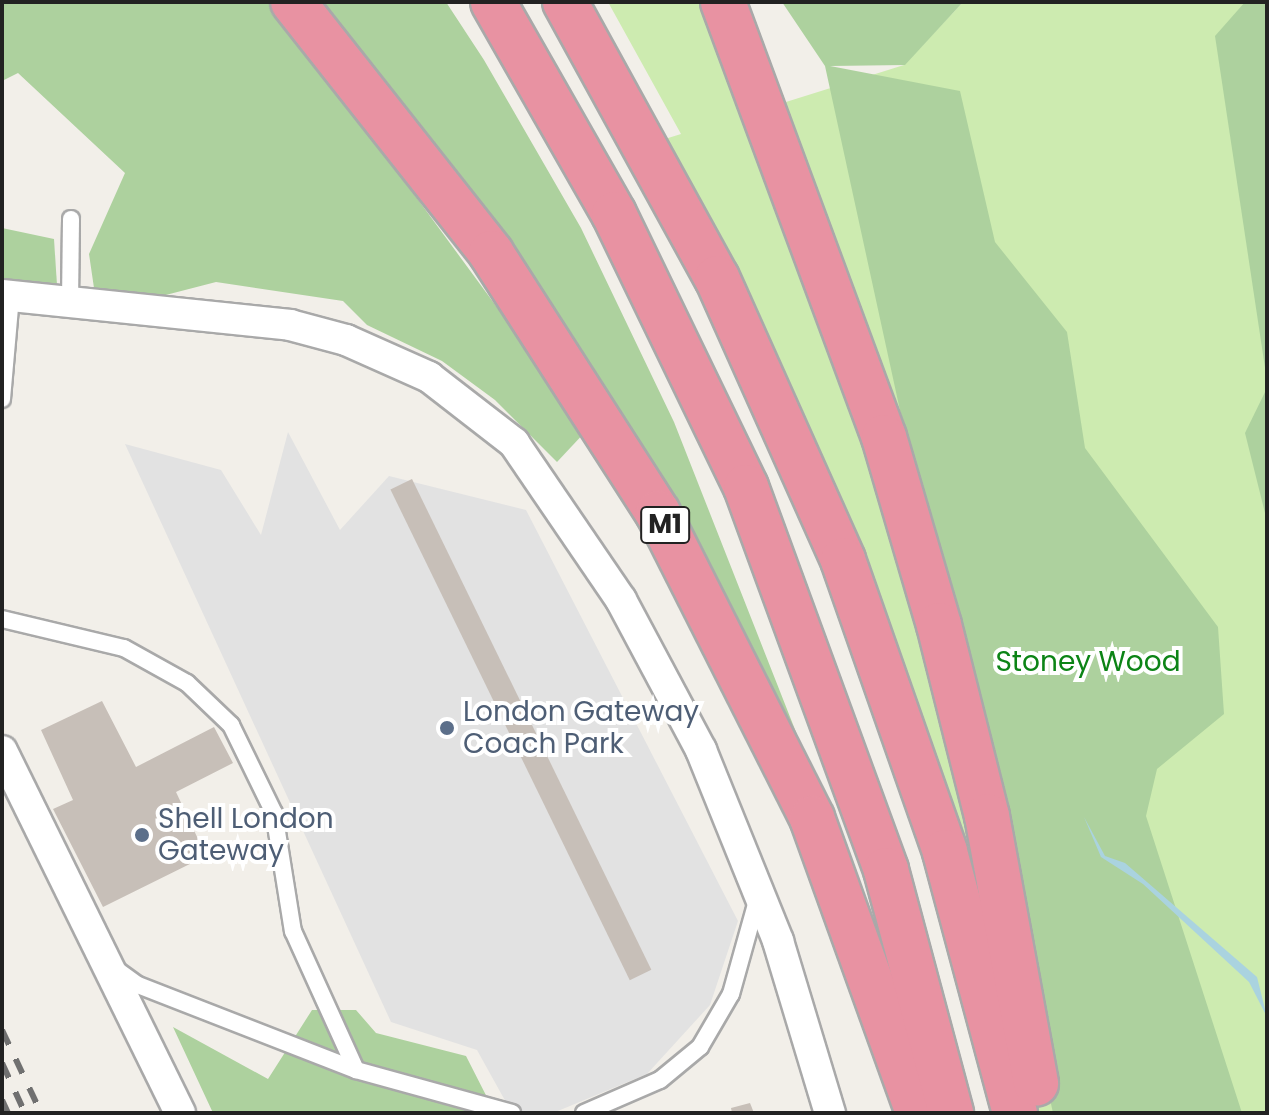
<!DOCTYPE html>
<style>
body{margin:0}
#map{position:relative;width:1269px;height:1115px;overflow:hidden;background:#f2efe9;font-family:Poppins,sans-serif}
div>[style]{position:absolute}
.grass>*{inset:0;background:#cdebb0}
.forest>*{inset:0;background:#add19e}
.parking>*{inset:0;background:#e2e2e2}
.water>*{inset:0;background:#aad3df}
.building>*{inset:0;background:#c7bfb8;transform-origin:0 0}
.roads{filter:drop-shadow(2px 0 #a9a9a9) drop-shadow(-2px 0 #a9a9a9) drop-shadow(0 2px #a9a9a9) drop-shadow(0 -2px #a9a9a9)}
.service>*{height:16px;margin:-8px;padding:0 8px;transform-origin:8px;border-radius:8px;background:#fff}
.minor>*{height:30px;margin:-15px;padding:0 15px;transform-origin:15px;border-radius:15px;background:#fff}
.motorway>*{height:44px;margin:-22px;padding:0 22px;transform-origin:22px;border-radius:22px;background:#e892a2}
.rail>*{height:6px;margin-top:-3px;transform-origin:0;background:repeating-linear-gradient(90deg,#707070 0 16px,transparent 0 32px)}
.dots>*{width:22px;height:22px;translate:-50% -50%;box-sizing:border-box;border:4px solid #fff;border-radius:50%}
span{translate:-50% -50%;white-space:nowrap;text-align:center;line-height:1.15;-webkit-text-stroke:8px #fff;paint-order:stroke}
.shield-label span{padding:2px 6px;background:#fff;border:2px solid;border-radius:6px;-webkit-text-stroke-width:0}
.shield-label{font-size:26px;color:#222;font-weight:700}
.park-label{font-size:28px;color:#0c8416}
.service-label{font-size:28px;color:#4e5e75}
.left{translate:0 -50%;text-align:left}
.frame{position:absolute;inset:0;border:4px solid #222;pointer-events:none}
</style>
<div id="map">
<div class="grass">
<i style="clip-path:polygon(608px 2px,703px 2px,744px 115px,904px 65px,963px 2px,1267px 2px,1267px 1113px,1015px 1113px,796px 460px,636px 148px,681px 134px)"></i>
</div>
<div class="forest">
<i style="clip-path:polygon(2px 2px,273px 2px,587px 430px,557px 462px,495px 400px,442px 361px,367px 325px,343px 301px,216px 282px,158px 297px,94px 288px,89px 254px,125px 173px,18px 73px,2px 81px)"></i>
<i style="clip-path:polygon(318px 2px,446px 2px,484px 60px,581px 228px,674px 422px,818px 788px,571px 334px,461px 177px)"></i>
<i style="clip-path:polygon(782px 2px,963px 2px,905px 65px,830px 66px,960px 91px,995px 242px,1067px 332px,1085px 448px,1218px 627px,1224px 714px,1157px 769px,1146px 816px,1242px 1113px,1053px 1113px,825px 66px)"></i>
<i style="clip-path:polygon(1245px 2px,1267px 2px,1267px 381px,1215px 36px)"></i>
<i style="clip-path:polygon(2px 228px,54px 239px,57px 285px,2px 280px)"></i>
<i style="clip-path:polygon(1267px 388px,1267px 521px,1245px 433px)"></i>
<i style="clip-path:polygon(312px 1010px,356px 1010px,376px 1033px,466px 1056px,495px 1113px,213px 1113px,173px 1027px,268px 1079px)"></i>
</div>
<div class="parking">
<i style="clip-path:polygon(288px 432px,340px 530px,389px 476px,526px 510px,738px 921px,710px 1005px,647px 1074px,553px 1113px,512px 1113px,477px 1050px,391px 1022px,125px 444px,221px 470px,261px 535px)"></i>
</div>
<div class="water">
<i style="clip-path:polygon(1084px 817px,1105px 856px,1125px 863px,1257px 977px,1267px 1017px,1249px 982px,1143px 884px,1101px 857px)"></i>
</div>
<div class="building">
<i style="left:412px;top:479px;width:546px;height:24px;rotate:64deg"></i>
<i style="clip-path:polygon(102px 701px,136px 767px,214px 727px,233px 763px,176px 792px,206px 856px,103px 907px,53px 809px,73px 800px,41px 730px)"></i>
<i style="clip-path:polygon(750px 1103px,754px 1113px,732px 1113px,731px 1108px)"></i>
</div>
<div class="roads">
<div class="service">
<i style="left:70px;top:302px;width:83px;rotate:-89.3deg"></i>
<i style="left:2px;top:399px;width:103px;rotate:-85deg"></i>
<i style="left:2px;top:619px;width:125px;rotate:13.4deg"></i>
<i style="left:124px;top:648px;width:72px;rotate:29.1deg"></i>
<i style="left:187px;top:683px;width:61px;rotate:43.7deg"></i>
<i style="left:231px;top:725px;width:98px;rotate:64deg"></i>
<i style="left:274px;top:813px;width:120px;rotate:80.9deg"></i>
<i style="left:293px;top:931px;width:153px;rotate:65.6deg"></i>
<i style="left:117px;top:970px;width:26px;rotate:36deg"></i>
<i style="left:138px;top:985px;width:234px;rotate:21.3deg"></i>
<i style="left:356px;top:1070px;width:162px;rotate:15.4deg"></i>
<i style="left:584px;top:1113px;width:83px;rotate:-23.5deg"></i>
<i style="left:660px;top:1080px;width:52px;rotate:-39.5deg"></i>
<i style="left:700px;top:1047px;width:61px;rotate:-59.7deg"></i>
<i style="left:731px;top:994px;width:101px;rotate:-74.4deg"></i>
</div>
<div class="minor">
<i style="left:2px;top:295px;width:290px;rotate:5.9deg"></i>
<i style="left:290px;top:325px;width:58px;rotate:15deg"></i>
<i style="left:346px;top:340px;width:91px;rotate:24deg"></i>
<i style="left:429px;top:377px;width:108px;rotate:37.8deg"></i>
<i style="left:514px;top:443px;width:190px;rotate:55.7deg"></i>
<i style="left:621px;top:600px;width:170px;rotate:61.9deg"></i>
<i style="left:701px;top:750px;width:206px;rotate:68deg"></i>
<i style="left:778px;top:941px;width:180px;rotate:73.2deg"></i>
<i style="left:2px;top:751px;width:403px;rotate:63.8deg"></i>
</div>
<div class="motorway">
<i style="left:293px;top:2px;width:320px;rotate:51.7deg"></i>
<i style="left:491px;top:253px;width:309px;rotate:57.3deg"></i>
<i style="left:658px;top:513px;width:342px;rotate:63.2deg"></i>
<i style="left:812px;top:818px;width:313px;rotate:70.2deg"></i>
<i style="left:493px;top:2px;width:244px;rotate:60.3deg"></i>
<i style="left:614px;top:214px;width:303px;rotate:64.2deg"></i>
<i style="left:746px;top:487px;width:408px;rotate:69.9deg"></i>
<i style="left:886px;top:870px;width:252px;rotate:75deg"></i>
<i style="left:565px;top:2px;width:315px;rotate:61.2deg"></i>
<i style="left:717px;top:278px;width:309px;rotate:65.9deg"></i>
<i style="left:843px;top:560px;width:309px;rotate:70.7deg"></i>
<i style="left:945px;top:852px;width:270px;rotate:75deg"></i>
<i style="left:723px;top:2px;width:464px;rotate:69.7deg"></i>
<i style="left:884px;top:437px;width:196px;rotate:73.7deg"></i>
<i style="left:939px;top:625px;width:197px;rotate:75.9deg"></i>
<i style="left:987px;top:816px;width:272px;rotate:79.6deg"></i>
</div>
</div>
<div class="rail">
<i style="left:2px;top:1030px;width:92px;rotate:64.8deg"></i>
<i style="left:2px;top:1063px;width:55px;rotate:65.3deg"></i>
<i style="left:2px;top:1100px;width:14px;rotate:65deg"></i>
</div>
<div class="dots">
<i style="left:447px;top:728px;background:#5c6f8a"></i>
<i style="left:142px;top:835px;background:#5c6f8a"></i>
</div>
<div class="shield-label">
<span style="left:665px;top:525px">M1</span>
</div>
<div class="park-label">
<span style="left:1088px;top:662px">Stoney Wood</span>
</div>
<div class="service-label">
<span class="left" style="left:463px;top:728px">London Gateway<br>Coach Park</span>
<span class="left" style="left:158px;top:835px">Shell London<br>Gateway</span>
</div>
<div class="frame"></div>
</div>
